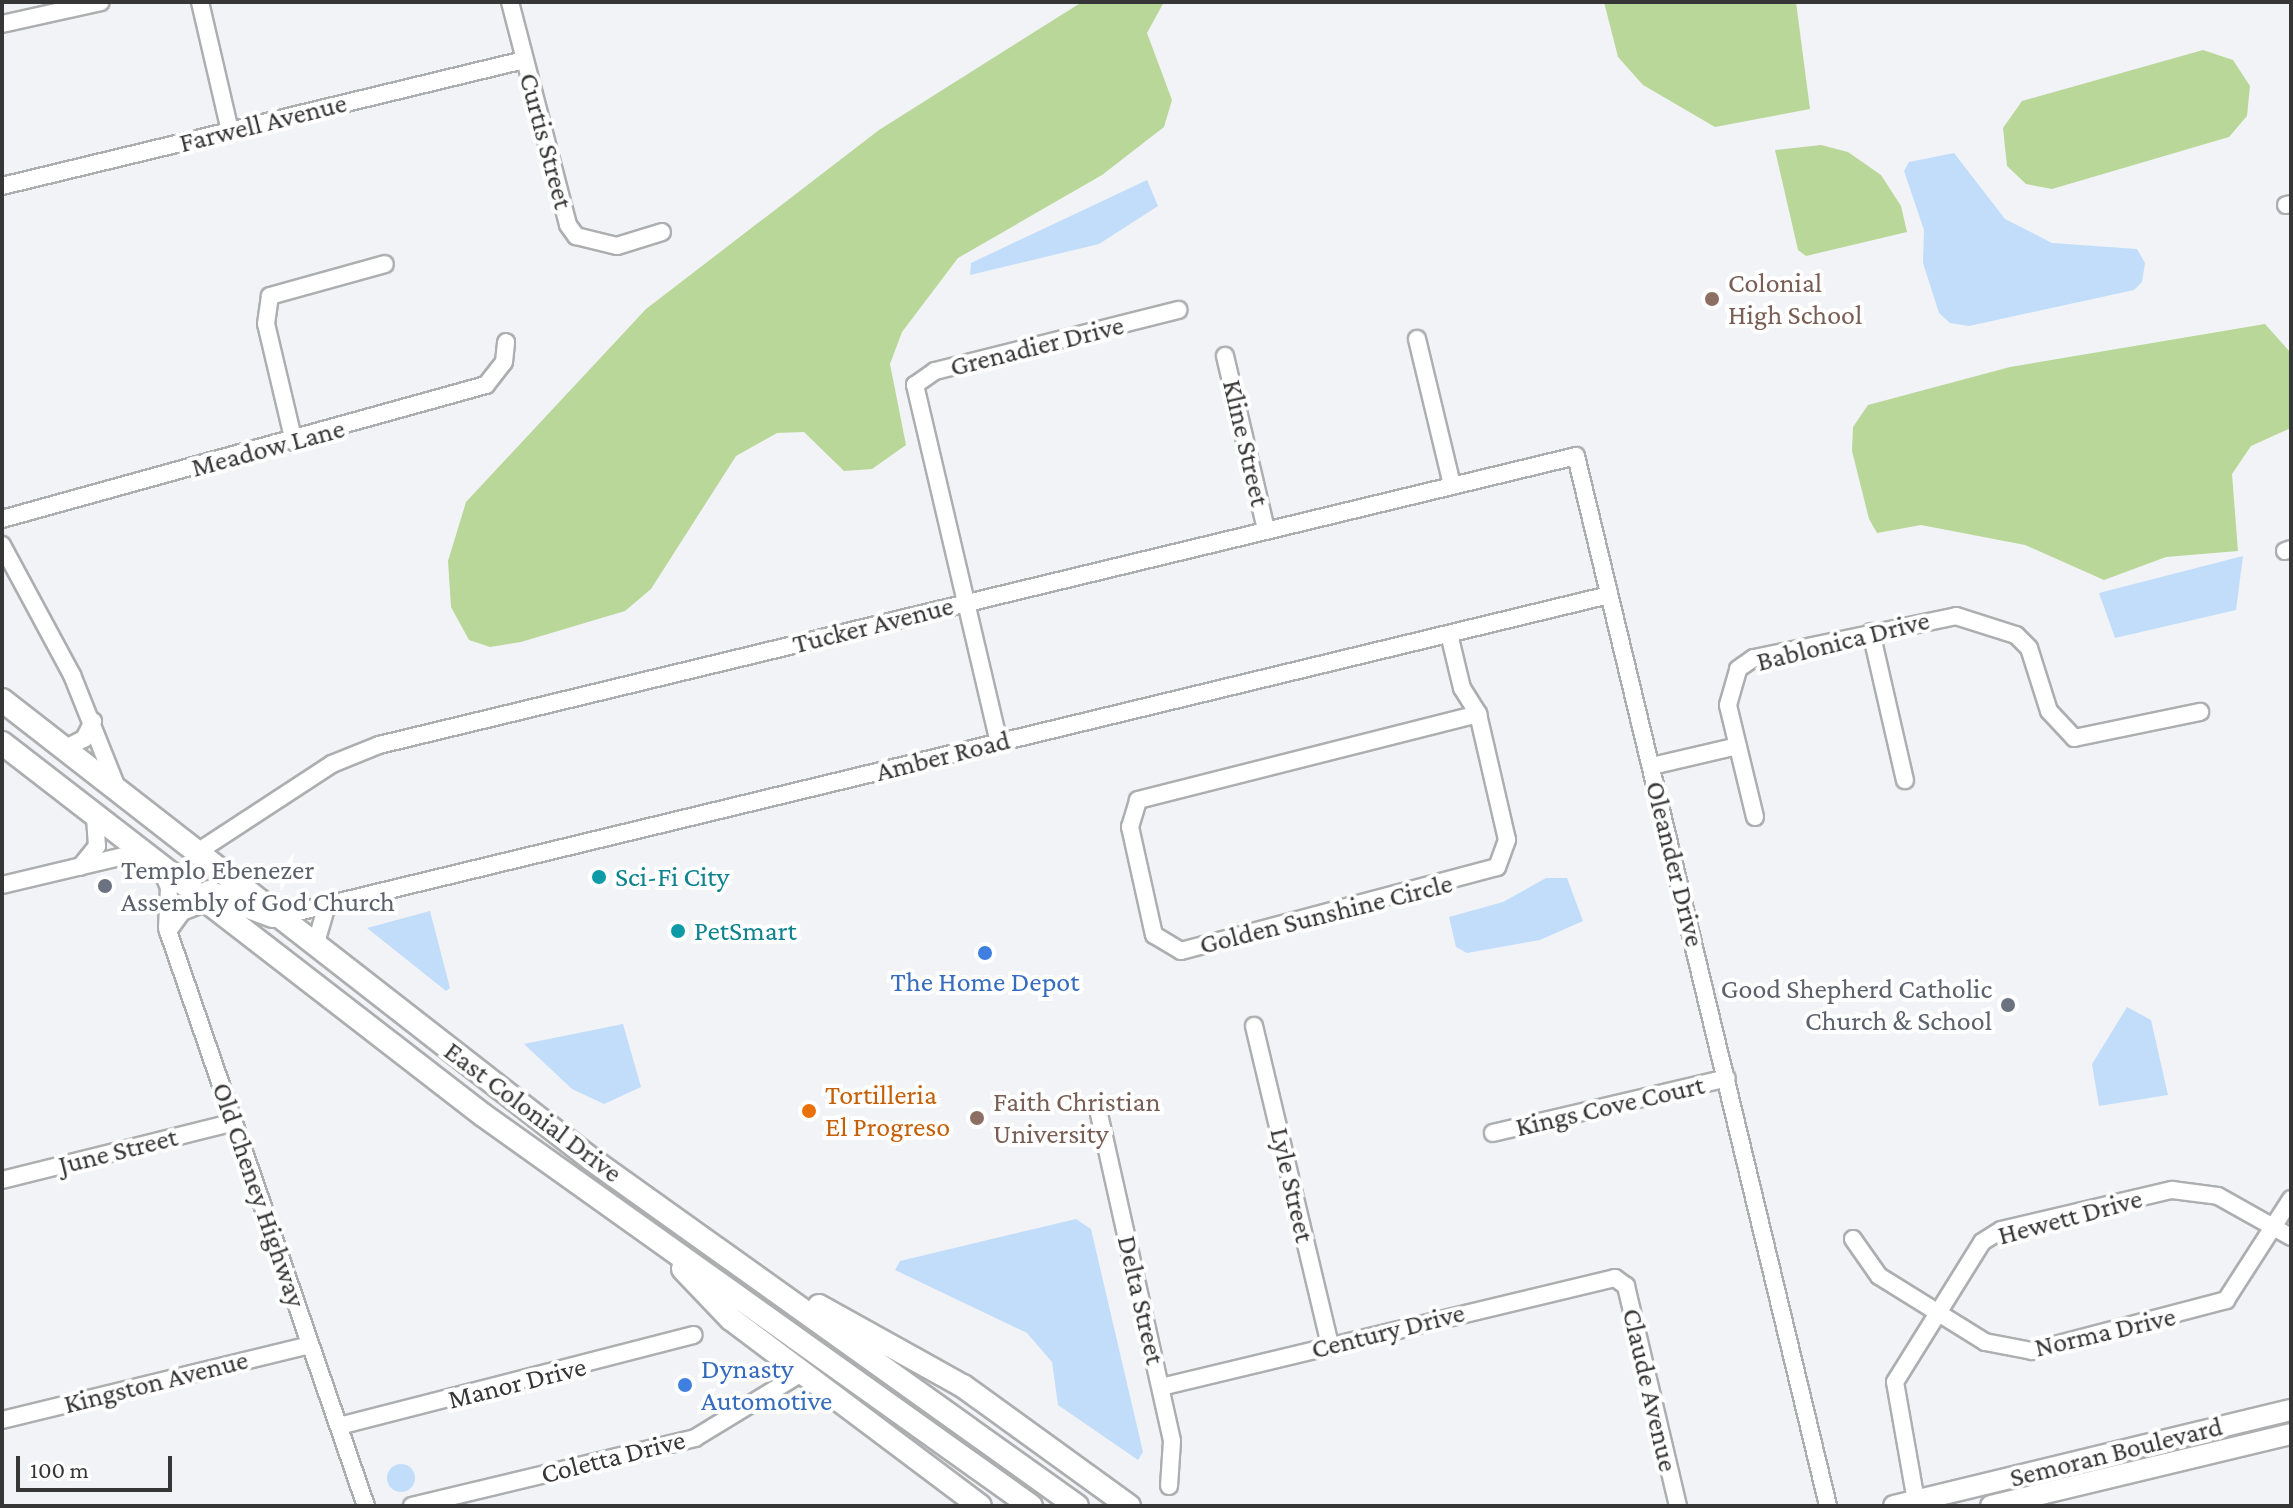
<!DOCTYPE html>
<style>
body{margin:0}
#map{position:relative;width:2293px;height:1508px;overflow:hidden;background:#f2f3f6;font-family:"Crimson Pro",serif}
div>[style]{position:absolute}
.green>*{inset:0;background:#b9d799}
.water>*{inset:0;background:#c1ddfa}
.round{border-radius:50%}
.roads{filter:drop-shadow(2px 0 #adaeb0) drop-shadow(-2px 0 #adaeb0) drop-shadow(0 2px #adaeb0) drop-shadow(0 -2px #adaeb0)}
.minor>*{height:16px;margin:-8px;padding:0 8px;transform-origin:8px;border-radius:8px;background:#fff}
.major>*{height:20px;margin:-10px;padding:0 10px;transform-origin:10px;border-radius:10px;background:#fff}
.highway>*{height:22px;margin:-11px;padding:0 11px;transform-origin:11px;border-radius:11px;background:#fff}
.dots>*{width:22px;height:22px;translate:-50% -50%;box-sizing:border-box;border:4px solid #fff;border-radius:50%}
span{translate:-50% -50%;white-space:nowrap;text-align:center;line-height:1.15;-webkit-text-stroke:8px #fff;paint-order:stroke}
.street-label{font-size:28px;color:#363637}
.education-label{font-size:28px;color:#785e54}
.left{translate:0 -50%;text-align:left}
.worship-label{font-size:28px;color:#5b616d}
.right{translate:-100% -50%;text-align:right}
.culture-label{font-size:28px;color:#0d838f}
.shop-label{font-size:28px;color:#366cbe}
.food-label{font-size:28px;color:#c56008}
.frame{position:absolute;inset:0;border:4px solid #363637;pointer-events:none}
.scale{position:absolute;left:16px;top:1456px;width:156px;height:36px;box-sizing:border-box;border:4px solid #363637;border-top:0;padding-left:10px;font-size:24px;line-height:28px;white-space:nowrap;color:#363637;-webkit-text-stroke:6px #fff;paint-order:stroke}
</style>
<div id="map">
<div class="green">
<i style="clip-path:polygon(1082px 2px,1164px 2px,1147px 33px,1172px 100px,1164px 127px,1102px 175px,958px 258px,902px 332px,890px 364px,906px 445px,872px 469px,844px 471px,804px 432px,777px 433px,736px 456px,651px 589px,625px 611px,521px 642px,490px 647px,469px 640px,451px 607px,448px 561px,466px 502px,646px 309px,879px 130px)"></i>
<i style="clip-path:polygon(1604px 2px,1796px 2px,1810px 109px,1715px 127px,1643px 85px,1618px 57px)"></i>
<i style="clip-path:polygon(2203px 50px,2233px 60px,2250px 86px,2247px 116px,2229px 137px,2052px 189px,2026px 184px,2007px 166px,2003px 128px,2022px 101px)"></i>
<i style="clip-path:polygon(1821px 145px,1848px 152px,1881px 175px,1901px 206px,1907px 232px,1806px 256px,1798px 250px,1775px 150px)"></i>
<i style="clip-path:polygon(2265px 324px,2291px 353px,2291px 428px,2251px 446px,2232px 474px,2238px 551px,2166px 557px,2104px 580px,2025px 545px,1921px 525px,1877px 533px,1869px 519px,1852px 451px,1853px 427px,1868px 405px,2010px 367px)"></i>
</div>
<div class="water">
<i style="clip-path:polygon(1954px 153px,2005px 219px,2052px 243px,2137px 249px,2145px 263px,2142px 282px,2134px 290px,1969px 326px,1950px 323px,1939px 313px,1923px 263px,1924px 230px,1904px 171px,1909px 162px)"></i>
<i style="clip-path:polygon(1147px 180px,1158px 206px,1099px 244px,970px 275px,971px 263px)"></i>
<i style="clip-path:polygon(2243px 556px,2236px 610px,2115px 638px,2099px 593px)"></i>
<i style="clip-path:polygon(1546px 878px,1567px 878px,1583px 921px,1540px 940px,1467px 953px,1456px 947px,1449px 917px,1503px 902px)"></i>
<i style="clip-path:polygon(430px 911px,450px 988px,446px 991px,367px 928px)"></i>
<i style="clip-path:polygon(2127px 1007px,2151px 1020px,2168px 1095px,2099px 1106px,2092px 1064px)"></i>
<i style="clip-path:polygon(623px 1024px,641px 1087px,604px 1104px,572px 1089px,524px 1044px)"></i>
<i style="clip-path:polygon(1076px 1219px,1091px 1229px,1143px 1452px,1138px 1460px,1058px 1405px,1052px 1362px,1027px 1333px,895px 1270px,900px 1261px)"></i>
<i class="round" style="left:387px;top:1464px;width:28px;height:28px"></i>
</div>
<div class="roads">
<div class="minor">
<i style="left:200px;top:2px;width:132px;rotate:76.9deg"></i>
<i style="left:510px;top:2px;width:230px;rotate:75.4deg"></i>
<i style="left:568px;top:225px;width:14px;rotate:54deg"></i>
<i style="left:576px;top:236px;width:42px;rotate:13.7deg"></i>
<i style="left:617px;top:246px;width:47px;rotate:-17.3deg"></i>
<i style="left:2px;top:24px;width:101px;rotate:-12.5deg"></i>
<i style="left:2px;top:186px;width:537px;rotate:-13.57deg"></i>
<i style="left:2286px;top:205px;width:5px;rotate:-11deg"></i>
<i style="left:1417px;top:339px;width:150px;rotate:76.5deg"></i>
<i style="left:1225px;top:356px;width:179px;rotate:76.7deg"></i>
<i style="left:294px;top:442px;width:121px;rotate:-103.3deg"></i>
<i style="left:266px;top:324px;width:28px;rotate:-82deg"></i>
<i style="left:270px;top:296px;width:119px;rotate:-15.5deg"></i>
<i style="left:2px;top:519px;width:502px;rotate:-15.48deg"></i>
<i style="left:486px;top:385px;width:29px;rotate:-52deg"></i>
<i style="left:504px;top:362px;width:20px;rotate:-84deg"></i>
<i style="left:2px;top:545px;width:148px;rotate:61.7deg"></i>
<i style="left:72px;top:675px;width:124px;rotate:68.2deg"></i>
<i style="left:2285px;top:551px;width:6px;rotate:-18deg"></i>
<i style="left:1871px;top:632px;width:152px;rotate:77.1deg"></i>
<i style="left:1449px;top:634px;width:56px;rotate:76.5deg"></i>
<i style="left:1462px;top:688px;width:31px;rotate:58deg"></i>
<i style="left:1478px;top:714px;width:129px;rotate:77deg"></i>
<i style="left:1507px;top:840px;width:29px;rotate:110deg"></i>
<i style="left:1497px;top:867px;width:327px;rotate:165.1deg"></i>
<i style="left:1181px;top:951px;width:31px;rotate:-149deg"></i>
<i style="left:1154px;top:935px;width:111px;rotate:-102.5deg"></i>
<i style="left:1130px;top:827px;width:28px;rotate:-73deg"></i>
<i style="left:1138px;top:800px;width:351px;rotate:-14.2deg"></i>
<i style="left:999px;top:743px;width:368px;rotate:-103.2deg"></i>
<i style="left:915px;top:385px;width:24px;rotate:-35deg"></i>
<i style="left:935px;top:371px;width:251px;rotate:-14.1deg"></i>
<i style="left:62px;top:750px;width:25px;rotate:-27deg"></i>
<i style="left:84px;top:739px;width:20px;rotate:-63deg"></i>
<i style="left:1652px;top:766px;width:88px;rotate:-13.1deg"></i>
<i style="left:1755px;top:817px;width:115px;rotate:-103.6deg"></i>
<i style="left:1728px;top:705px;width:37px;rotate:-74deg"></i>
<i style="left:1738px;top:669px;width:19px;rotate:-35deg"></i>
<i style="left:1754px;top:658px;width:206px;rotate:-11.7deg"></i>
<i style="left:1956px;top:616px;width:63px;rotate:17.6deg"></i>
<i style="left:2016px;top:635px;width:18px;rotate:45deg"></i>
<i style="left:2029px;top:648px;width:66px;rotate:72.4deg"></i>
<i style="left:2049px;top:711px;width:37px;rotate:47deg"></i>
<i style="left:2074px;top:738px;width:129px;rotate:-11.7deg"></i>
<i style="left:196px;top:853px;width:163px;rotate:-33.2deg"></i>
<i style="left:332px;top:764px;width:51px;rotate:-22deg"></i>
<i style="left:379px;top:745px;width:1231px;rotate:-13.57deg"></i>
<i style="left:1576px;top:456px;width:1080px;rotate:76.5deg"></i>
<i style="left:80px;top:867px;width:27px;rotate:-51deg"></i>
<i style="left:97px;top:846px;width:29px;rotate:-94deg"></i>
<i style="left:161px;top:868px;width:22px;rotate:68deg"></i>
<i style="left:169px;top:888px;width:40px;rotate:92.9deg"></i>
<i style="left:2px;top:885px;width:143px;rotate:-13.4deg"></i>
<i style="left:205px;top:903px;width:25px;rotate:159deg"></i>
<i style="left:182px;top:912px;width:24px;rotate:126deg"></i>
<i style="left:168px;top:931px;width:608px;rotate:71deg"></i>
<i style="left:277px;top:917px;width:1370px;rotate:-13.59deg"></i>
<i style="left:315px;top:946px;width:43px;rotate:-73.7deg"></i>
<i style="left:1254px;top:1026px;width:328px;rotate:76.6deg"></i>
<i style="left:1099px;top:1114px;width:335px;rotate:77.4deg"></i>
<i style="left:1172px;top:1441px;width:45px;rotate:93.8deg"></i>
<i style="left:1493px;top:1133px;width:240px;rotate:-13.2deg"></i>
<i style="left:2px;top:1180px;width:239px;rotate:-14deg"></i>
<i style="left:1853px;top:1239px;width:45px;rotate:54.9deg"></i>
<i style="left:1879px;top:1276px;width:125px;rotate:31.9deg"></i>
<i style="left:1985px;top:1342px;width:48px;rotate:10.8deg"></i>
<i style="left:2032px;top:1351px;width:201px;rotate:-14.7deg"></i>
<i style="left:2226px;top:1300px;width:120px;rotate:-57.2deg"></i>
<i style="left:1161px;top:1387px;width:467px;rotate:-13.5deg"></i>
<i style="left:1615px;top:1278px;width:14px;rotate:36deg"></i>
<i style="left:1626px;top:1286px;width:226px;rotate:76.7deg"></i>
<i style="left:2px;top:1420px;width:317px;rotate:-13.7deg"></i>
<i style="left:339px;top:1426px;width:366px;rotate:-14.4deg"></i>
<i style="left:1916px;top:1501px;width:121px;rotate:-100deg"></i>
<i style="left:1895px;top:1382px;width:165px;rotate:-58.1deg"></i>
<i style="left:1982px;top:1242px;width:22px;rotate:-32deg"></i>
<i style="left:2001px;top:1230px;width:176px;rotate:-13.2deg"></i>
<i style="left:2172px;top:1190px;width:46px;rotate:7.4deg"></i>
<i style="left:2218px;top:1196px;width:84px;rotate:29.3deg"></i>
<i style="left:412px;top:1506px;width:291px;rotate:-13.5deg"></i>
<i style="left:695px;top:1438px;width:123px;rotate:-31.4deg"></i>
</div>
<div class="major">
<i style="left:1894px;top:1506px;width:408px;rotate:-13.6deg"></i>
<i style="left:1991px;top:1506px;width:309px;rotate:-13.5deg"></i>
</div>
<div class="highway">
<i style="left:2px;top:700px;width:747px;rotate:37.93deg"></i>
<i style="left:591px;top:1159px;width:597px;rotate:35.53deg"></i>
<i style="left:2px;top:743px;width:608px;rotate:37.72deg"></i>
<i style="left:483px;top:1115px;width:673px;rotate:35.51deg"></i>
<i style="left:209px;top:892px;width:68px;rotate:20.6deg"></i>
<i style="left:683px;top:1269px;width:69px;rotate:46.2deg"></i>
<i style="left:731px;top:1319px;width:311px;rotate:36.9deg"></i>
<i style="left:819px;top:1306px;width:165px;rotate:29.1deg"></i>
<i style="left:963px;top:1386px;width:205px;rotate:35.9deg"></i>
</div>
</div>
<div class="dots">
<i style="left:1712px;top:299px;background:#8d6e63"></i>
<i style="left:599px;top:877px;background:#0f9aa8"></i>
<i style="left:105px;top:886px;background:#6b7280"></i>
<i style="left:678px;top:931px;background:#0f9aa8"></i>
<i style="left:985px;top:953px;background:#3f7fe0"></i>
<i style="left:2008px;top:1005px;background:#6b7280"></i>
<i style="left:809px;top:1111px;background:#e8710a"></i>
<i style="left:977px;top:1118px;background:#8d6e63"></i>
<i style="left:685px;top:1385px;background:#3f7fe0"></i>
</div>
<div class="street-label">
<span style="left:263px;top:123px;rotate:-14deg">Farwell Avenue</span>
<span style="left:546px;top:141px;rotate:75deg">Curtis Street</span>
<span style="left:1037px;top:346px;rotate:-14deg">Grenadier Drive</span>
<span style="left:1246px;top:443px;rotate:77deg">Kline Street</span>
<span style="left:268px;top:448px;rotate:-15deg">Meadow Lane</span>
<span style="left:873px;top:625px;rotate:-14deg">Tucker Avenue</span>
<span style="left:1843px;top:641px;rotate:-14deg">Bablonica Drive</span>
<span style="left:943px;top:756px;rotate:-14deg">Amber Road</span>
<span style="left:1675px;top:864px;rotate:76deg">Oleander Drive</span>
<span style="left:1326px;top:914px;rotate:-14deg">Golden Sunshine Circle</span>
<span style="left:1610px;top:1106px;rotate:-13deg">Kings Cove Court</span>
<span style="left:533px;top:1112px;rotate:37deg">East Colonial Drive</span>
<span style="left:118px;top:1151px;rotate:-14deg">June Street</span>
<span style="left:1292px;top:1185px;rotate:77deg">Lyle Street</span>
<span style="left:259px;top:1195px;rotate:71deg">Old Cheney Highway</span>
<span style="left:2070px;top:1217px;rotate:-15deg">Hewett Drive</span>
<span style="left:1141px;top:1300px;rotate:77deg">Delta Street</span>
<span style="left:1388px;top:1331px;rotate:-14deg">Century Drive</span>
<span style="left:2105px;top:1332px;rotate:-13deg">Norma Drive</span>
<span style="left:156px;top:1382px;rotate:-14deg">Kingston Avenue</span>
<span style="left:517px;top:1383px;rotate:-14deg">Manor Drive</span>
<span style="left:1650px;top:1390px;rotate:77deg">Claude Avenue</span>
<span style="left:2116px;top:1452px;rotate:-14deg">Semoran Boulevard</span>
<span style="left:613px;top:1457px;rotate:-14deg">Coletta Drive</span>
</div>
<div class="education-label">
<span class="left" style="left:1728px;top:299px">Colonial<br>High School</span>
<span class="left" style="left:993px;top:1118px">Faith Christian<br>University</span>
</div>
<div class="worship-label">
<span class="left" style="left:121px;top:886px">Templo Ebenezer<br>Assembly of God Church</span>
<span class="right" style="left:1992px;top:1005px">Good Shepherd Catholic<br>Church &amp; School</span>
</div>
<div class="culture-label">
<span class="left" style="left:615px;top:877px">Sci-Fi City</span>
<span class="left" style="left:694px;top:931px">PetSmart</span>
</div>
<div class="shop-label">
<span style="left:985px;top:982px">The Home Depot</span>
<span class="left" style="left:701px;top:1385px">Dynasty<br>Automotive</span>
</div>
<div class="food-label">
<span class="left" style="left:825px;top:1111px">Tortilleria<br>El Progreso</span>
</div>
<div class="frame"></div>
<div class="scale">100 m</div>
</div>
